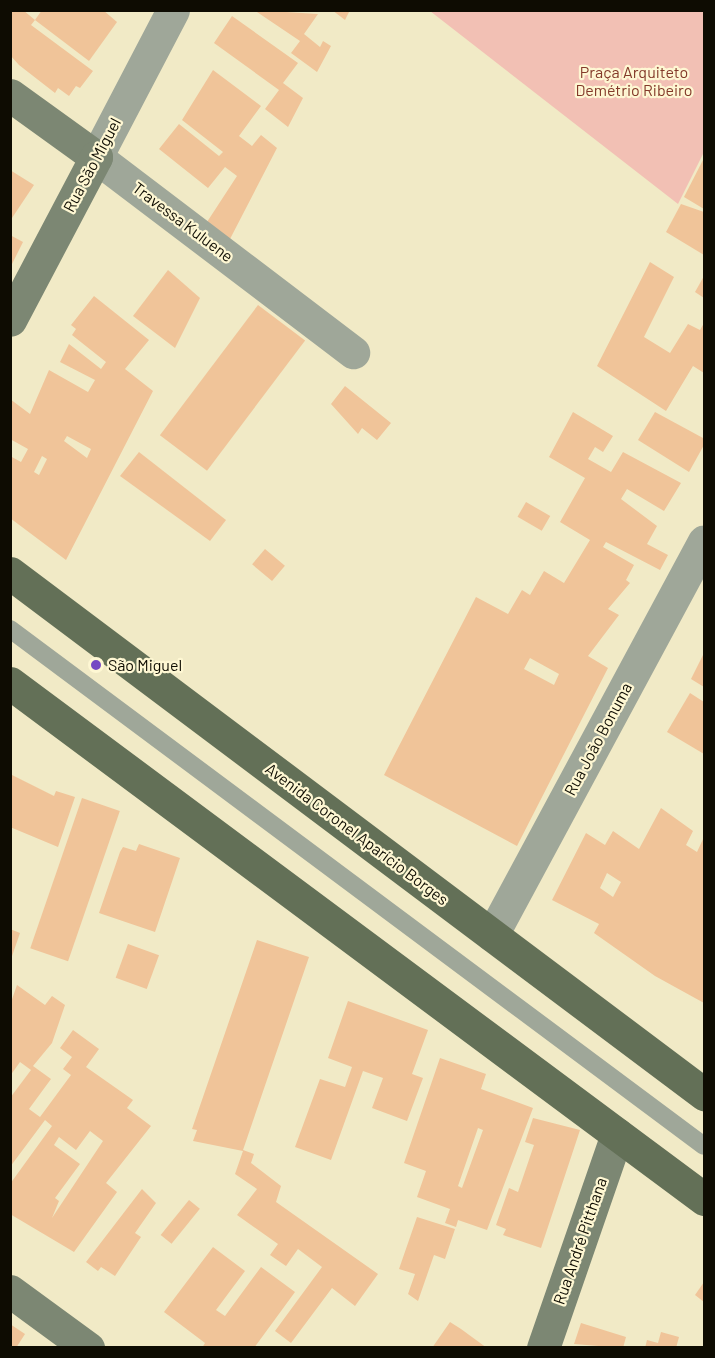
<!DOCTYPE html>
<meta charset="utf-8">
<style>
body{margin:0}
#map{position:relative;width:715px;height:1358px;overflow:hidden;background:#f1eac6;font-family:Barlow,sans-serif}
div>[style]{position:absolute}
.green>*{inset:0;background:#f2c0b4}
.building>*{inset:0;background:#f0c499;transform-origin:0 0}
.lane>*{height:18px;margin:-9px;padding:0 9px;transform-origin:9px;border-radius:9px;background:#9fa799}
.street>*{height:33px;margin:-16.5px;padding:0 16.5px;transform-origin:16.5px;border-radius:16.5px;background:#9fa799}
.secondary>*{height:33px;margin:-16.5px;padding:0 16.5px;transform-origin:16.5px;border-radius:16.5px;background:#7c8773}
.primary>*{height:33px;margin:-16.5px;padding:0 16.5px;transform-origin:16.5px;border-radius:16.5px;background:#637057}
.dots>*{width:16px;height:16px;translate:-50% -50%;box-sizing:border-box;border:3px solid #fef7d3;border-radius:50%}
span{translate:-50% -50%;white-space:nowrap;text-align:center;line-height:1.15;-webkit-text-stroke:4.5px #fef7d3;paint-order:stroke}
.park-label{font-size:16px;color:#833929}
.street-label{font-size:16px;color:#0e0c02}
.poi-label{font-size:16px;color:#0e0c02}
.left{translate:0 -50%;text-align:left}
.frame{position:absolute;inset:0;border:12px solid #0e0c02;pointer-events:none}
</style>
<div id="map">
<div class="green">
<i style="clip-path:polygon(430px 11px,704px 11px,704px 152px,678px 204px)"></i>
</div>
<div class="building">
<i style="clip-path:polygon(10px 10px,23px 10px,35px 20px,31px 25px,93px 71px,80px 88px,76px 86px,69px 96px,58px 88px,55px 93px,19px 65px,10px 55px)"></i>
<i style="clip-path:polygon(42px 10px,103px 10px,117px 22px,89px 61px,35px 20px)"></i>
<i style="clip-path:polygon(254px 10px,318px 14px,304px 34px,320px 47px,323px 41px,331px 46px,317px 72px,291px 53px,300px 41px)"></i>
<i style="clip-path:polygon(332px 10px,350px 10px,345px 20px)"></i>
<i style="clip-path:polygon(232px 16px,298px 63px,283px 83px,303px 98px,288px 127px,265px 109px,279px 90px,214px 43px)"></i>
<i style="clip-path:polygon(213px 70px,261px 106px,239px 136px,252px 146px,261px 135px,277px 148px,230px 239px,207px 222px,237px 176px,225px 167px,208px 188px,159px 149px,179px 124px,219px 156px,223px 152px,182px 120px)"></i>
<i style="clip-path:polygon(704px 158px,704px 209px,684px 197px)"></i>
<i style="clip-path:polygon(10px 170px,34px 185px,10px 221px)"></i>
<i style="clip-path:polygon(681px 204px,704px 212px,704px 255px,666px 232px)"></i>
<i style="clip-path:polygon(10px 235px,23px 242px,10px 268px)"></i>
<i style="clip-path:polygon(650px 262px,674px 277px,644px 337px,670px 353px,688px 324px,700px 330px,704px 323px,704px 373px,693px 366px,666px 411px,597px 366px)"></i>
<i style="clip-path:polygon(168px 270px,200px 298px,175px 348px,133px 316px)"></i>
<i style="clip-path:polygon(704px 276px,704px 298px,695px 292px)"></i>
<i style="clip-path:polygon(evenodd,94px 296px,149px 340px,125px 369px,153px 391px,66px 560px,10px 518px,10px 456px,21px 462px,28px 449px,10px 439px,10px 399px,30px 414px,49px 370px,88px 392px,95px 380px,60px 362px,69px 344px,101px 369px,106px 362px,72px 335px,76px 329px,71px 325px,94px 296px,67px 436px,91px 449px,87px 458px,64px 441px,67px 436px,94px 296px,42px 456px,47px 459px,39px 475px,34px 472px,42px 456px)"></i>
<i style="left:258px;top:305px;width:59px;height:163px;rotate:37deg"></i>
<i style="clip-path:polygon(345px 386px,391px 423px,377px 440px,362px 428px,358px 434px,331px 404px)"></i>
<i style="clip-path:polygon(evenodd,573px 412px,613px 436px,603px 452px,595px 447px,588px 459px,611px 472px,623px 452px,681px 483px,664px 511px,627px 489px,621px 499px,657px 526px,647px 544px,668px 555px,660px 570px,606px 542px,603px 547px,634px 565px,626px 580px,630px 583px,608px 609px,619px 615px,588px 656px,608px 668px,517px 846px,384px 775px,476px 597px,508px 614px,522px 590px,530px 595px,544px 571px,564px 583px,590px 540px,560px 522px,585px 478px,549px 457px,573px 412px,530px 658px,559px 674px,554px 685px,524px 669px,530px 658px)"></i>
<i style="clip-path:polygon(655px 412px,703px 438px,704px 445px,689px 472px,638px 440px)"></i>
<i style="clip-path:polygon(139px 452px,226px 520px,210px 541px,120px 476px)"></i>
<i style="left:526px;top:502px;width:28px;height:17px;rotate:30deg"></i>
<i style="left:265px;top:549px;width:26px;height:20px;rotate:40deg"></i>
<i style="clip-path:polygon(704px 653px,704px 687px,691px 679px)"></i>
<i style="clip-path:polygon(690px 693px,704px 702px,704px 754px,667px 732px)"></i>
<i style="clip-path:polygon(10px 774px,54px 796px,56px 791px,75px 797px,58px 847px,10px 827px)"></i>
<i style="left:82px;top:798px;width:40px;height:159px;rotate:19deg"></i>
<i style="clip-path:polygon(evenodd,661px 808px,693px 831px,686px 845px,697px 852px,704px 837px,704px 1003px,655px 976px,594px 933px,599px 924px,552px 900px,586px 833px,605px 845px,613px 831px,639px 849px,661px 808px,607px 873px,621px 882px,613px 897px,600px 888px,607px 873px)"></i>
<i style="clip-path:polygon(139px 844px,180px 858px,155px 932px,99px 913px,120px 852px,123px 847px,136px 851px)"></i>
<i style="clip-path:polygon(10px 929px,20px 933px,11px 959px,10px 959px)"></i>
<i style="clip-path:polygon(257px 940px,309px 957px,243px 1150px,254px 1154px,251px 1163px,281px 1186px,276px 1202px,378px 1274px,355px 1306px,332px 1288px,291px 1343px,275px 1331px,322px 1267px,298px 1249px,286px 1266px,270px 1255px,278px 1244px,237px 1215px,257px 1189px,235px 1174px,243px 1151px,193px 1141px,197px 1130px,192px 1129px)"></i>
<i style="left:128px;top:944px;width:33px;height:36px;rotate:20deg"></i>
<i style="clip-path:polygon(evenodd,17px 985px,45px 1005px,52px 996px,65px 1005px,52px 1043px,33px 1066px,51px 1079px,29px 1109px,40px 1117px,71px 1075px,63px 1069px,72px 1057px,60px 1048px,73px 1030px,99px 1049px,86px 1067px,133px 1100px,127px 1108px,151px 1126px,106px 1183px,117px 1192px,74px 1252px,10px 1214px,10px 1184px,52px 1126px,45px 1120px,10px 1167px,10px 1098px,31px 1070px,20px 1062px,10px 1076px,10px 1005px,17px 985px,90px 1131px,103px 1141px,52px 1218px,59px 1201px,55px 1198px,80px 1164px,54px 1145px,59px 1137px,76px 1150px,90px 1131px)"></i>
<i style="clip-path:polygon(348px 1001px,428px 1030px,412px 1074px,423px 1078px,407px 1121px,372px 1108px,383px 1078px,363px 1071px,331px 1160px,295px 1147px,320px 1079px,345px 1087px,352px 1067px,328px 1058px)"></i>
<i style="clip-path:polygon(evenodd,440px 1058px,486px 1074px,481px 1089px,533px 1108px,487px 1230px,458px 1220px,456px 1227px,445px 1223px,450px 1209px,417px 1197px,426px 1171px,404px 1163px,440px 1058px,478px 1128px,483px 1130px,462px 1188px,458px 1186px,478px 1128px)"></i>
<i style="clip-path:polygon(533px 1118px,580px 1130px,541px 1248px,503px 1235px,506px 1229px,496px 1225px,509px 1188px,518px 1192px,534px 1145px,525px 1142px)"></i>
<i style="clip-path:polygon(142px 1189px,156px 1203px,135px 1233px,141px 1237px,115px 1276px,101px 1267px,98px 1271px,86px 1262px)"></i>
<i style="left:189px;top:1200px;width:14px;height:45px;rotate:39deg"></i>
<i style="clip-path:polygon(417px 1217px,455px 1229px,445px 1259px,434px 1255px,418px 1301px,408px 1294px,415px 1274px,399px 1269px)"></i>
<i style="clip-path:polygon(213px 1247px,245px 1271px,216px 1310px,225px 1316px,261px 1267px,295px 1292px,254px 1348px,202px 1348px,205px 1343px,164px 1312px)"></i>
<i style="clip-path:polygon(704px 1282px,704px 1302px,695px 1295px)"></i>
<i style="clip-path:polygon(450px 1322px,461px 1329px,487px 1348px,432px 1348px)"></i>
<i style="clip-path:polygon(581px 1323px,626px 1337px,623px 1348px,574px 1344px)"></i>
<i style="clip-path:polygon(10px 1324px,25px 1334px,16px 1348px,10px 1348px)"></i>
<i style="clip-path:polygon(661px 1332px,679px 1337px,676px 1348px,645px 1348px,647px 1340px,658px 1343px)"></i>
</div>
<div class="lane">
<i style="left:10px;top:629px;width:865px;rotate:36.68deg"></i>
</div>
<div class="street">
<i style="left:173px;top:10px;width:166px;rotate:117.6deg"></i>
<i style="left:96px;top:157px;width:323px;rotate:37.2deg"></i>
<i style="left:492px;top:935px;width:447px;rotate:-61.7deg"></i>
</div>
<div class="secondary">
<i style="left:10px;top:95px;width:106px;rotate:35.8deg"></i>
<i style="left:96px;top:157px;width:184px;rotate:117.8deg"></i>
<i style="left:10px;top:1291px;width:97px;rotate:36.2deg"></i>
<i style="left:543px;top:1348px;width:226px;rotate:-70.9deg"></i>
</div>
<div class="primary">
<i style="left:10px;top:573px;width:868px;rotate:36.9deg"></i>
<i style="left:10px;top:683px;width:865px;rotate:36.63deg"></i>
</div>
<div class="dots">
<i style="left:96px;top:665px;background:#764ac3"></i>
</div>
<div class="park-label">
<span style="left:634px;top:81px">Praça Arquiteto<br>Demétrio Ribeiro</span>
</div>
<div class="street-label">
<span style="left:92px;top:165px;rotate:-62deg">Rua São Miguel</span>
<span style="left:183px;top:222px;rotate:37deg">Travessa Kuluene</span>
<span style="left:598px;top:739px;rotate:-62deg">Rua João Bonuma</span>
<span style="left:357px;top:834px;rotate:37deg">Avenida Coronel Aparício Borges</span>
<span style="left:580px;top:1241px;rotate:-71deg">Rua André Pitthana</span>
</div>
<div class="poi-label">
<span class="left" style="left:108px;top:665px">São Miguel</span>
</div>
<div class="frame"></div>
</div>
